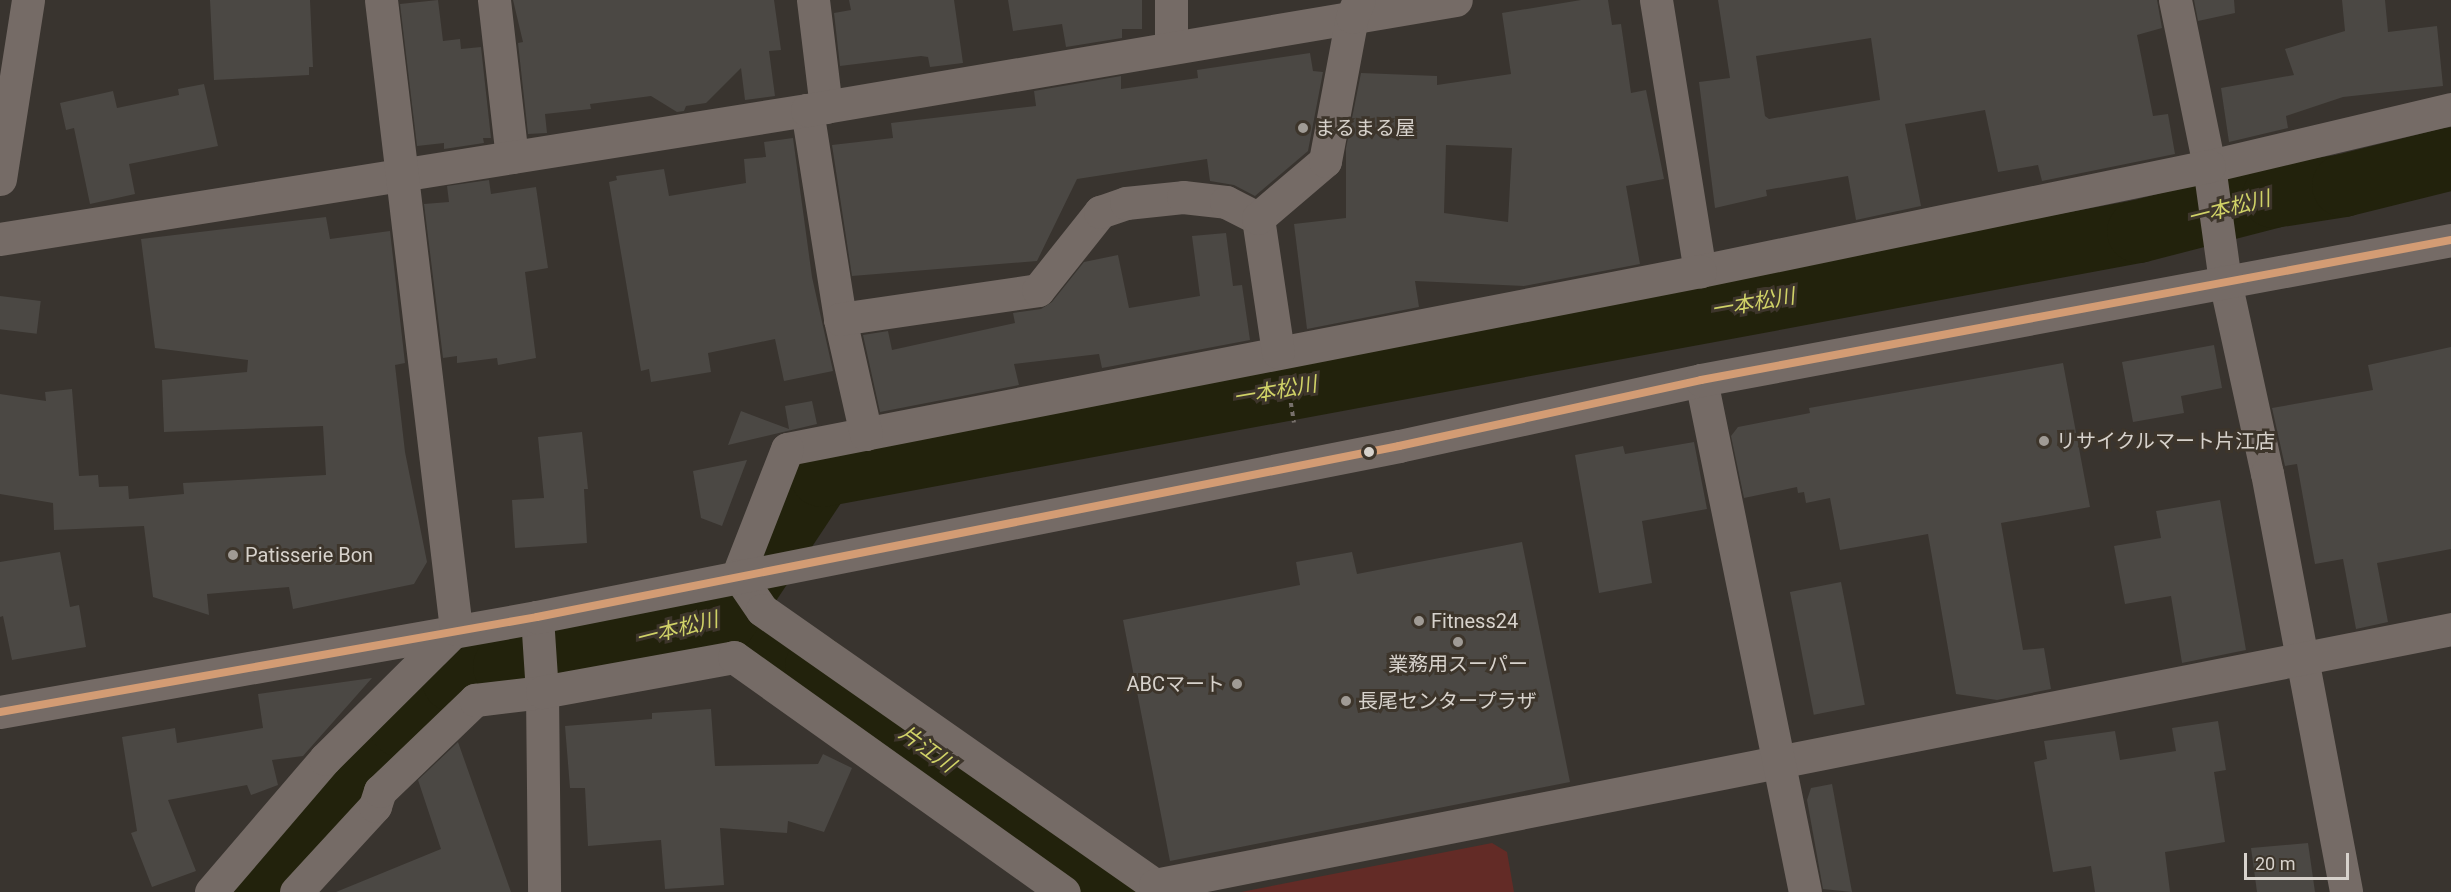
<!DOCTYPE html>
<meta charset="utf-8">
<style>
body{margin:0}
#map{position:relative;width:2451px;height:892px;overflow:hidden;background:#39342f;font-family:Roboto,"Noto Sans JP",sans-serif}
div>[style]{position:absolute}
.green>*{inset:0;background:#632b26}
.river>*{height:63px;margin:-31.5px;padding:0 31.5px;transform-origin:31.5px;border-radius:31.5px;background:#22220c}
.building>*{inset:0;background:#4b4844;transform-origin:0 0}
.path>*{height:4px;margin-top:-2px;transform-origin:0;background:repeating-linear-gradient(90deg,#77706b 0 4.5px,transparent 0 9px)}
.minor>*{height:33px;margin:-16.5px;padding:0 16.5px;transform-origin:16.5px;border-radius:16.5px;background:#756b66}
.bus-1>*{height:8px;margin:-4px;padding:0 4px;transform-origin:4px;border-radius:4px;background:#d39c74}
.dots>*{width:16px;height:16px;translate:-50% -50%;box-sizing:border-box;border:3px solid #3d352b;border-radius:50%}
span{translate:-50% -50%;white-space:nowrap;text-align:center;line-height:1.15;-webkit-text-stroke:6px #3d352b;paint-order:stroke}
.poi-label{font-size:20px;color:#d7d2cc}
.left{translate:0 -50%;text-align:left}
.right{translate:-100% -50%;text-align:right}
.water-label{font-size:21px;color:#d0d267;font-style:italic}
.scale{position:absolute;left:2244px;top:853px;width:105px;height:27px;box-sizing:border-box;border:3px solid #d7d2cc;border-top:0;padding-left:8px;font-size:18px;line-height:21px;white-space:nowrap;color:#d7d2cc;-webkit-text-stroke:4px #3d352b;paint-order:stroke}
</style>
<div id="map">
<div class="green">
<i style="clip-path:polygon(1492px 843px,1507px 852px,1514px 892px,1241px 892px)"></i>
</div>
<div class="river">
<i style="left:724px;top:621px;width:102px;rotate:26.1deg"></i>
<i style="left:816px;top:666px;width:380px;rotate:36.5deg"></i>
<i style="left:263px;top:892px;width:216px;rotate:-50.6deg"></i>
<i style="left:400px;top:725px;width:70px;rotate:-40.3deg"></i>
<i style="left:453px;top:680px;width:53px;rotate:-15.4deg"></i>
<i style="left:504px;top:666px;width:225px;rotate:-11.6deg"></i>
<i style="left:724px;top:621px;width:175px;rotate:-56.4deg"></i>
<i style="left:821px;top:475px;width:1339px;rotate:-10.5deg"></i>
<i style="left:2138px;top:231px;width:139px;rotate:-14.5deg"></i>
<i style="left:2273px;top:196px;width:71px;rotate:-8.9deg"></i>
<i style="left:2343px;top:185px;width:111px;rotate:-14deg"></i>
</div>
<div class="building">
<i style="clip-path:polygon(210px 0,310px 0,313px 67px,309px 67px,309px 75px,214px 80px)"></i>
<i style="clip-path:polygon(438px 0,443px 41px,460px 39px,461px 49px,481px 47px,491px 138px,483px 138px,484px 143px,444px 149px,444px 143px,417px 146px,400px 4px)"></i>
<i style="clip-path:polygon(513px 0,774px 0,781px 50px,769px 51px,775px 96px,745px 100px,741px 68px,706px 103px,686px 106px,684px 111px,677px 112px,651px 96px,590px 104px,591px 109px,545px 114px,547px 133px,528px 134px,518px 43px,523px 42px)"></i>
<i style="clip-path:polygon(849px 0,954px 0,963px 63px,930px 67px,928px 57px,921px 56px,840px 66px,834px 13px,851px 10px)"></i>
<i style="clip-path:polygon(1008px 0,1142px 0,1142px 29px,1122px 29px,1122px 38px,1066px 47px,1062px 24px,1013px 31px)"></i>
<i style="clip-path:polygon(evenodd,1581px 0,1608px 0,1612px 25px,1621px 24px,1631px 93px,1646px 90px,1664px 179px,1626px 186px,1640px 264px,1524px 286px,1415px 281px,1419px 307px,1307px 329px,1294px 224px,1346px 218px,1346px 148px,1361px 73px,1437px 76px,1437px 85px,1511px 74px,1502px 13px,1581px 0,1446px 145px,1512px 148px,1508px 222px,1444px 213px,1446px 145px)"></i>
<i style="clip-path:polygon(evenodd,1718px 0,2157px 0,2162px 28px,2137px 35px,2153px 116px,2168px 114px,2175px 154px,2042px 181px,2038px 165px,1998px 172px,1985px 110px,1905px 124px,1921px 206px,1856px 220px,1848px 176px,1766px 190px,1767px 196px,1715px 208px,1699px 82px,1730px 78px,1718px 0,1871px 38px,1880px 100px,1769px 119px,1765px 116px,1756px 56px,1871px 38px)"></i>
<i style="clip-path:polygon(2194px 0,2234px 0,2235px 13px,2198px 21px)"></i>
<i style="clip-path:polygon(2342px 0,2385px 0,2388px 32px,2437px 26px,2443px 86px,2343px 97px,2286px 116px,2288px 128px,2229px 142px,2221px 88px,2294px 75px,2285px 49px,2345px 31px)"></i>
<i style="clip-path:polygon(1310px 53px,1313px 71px,1323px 72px,1308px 151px,1255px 196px,1234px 185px,1210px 181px,1207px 159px,1077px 179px,1037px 261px,852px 276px,832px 145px,893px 138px,891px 123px,1036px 106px,1034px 91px,1121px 76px,1121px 89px,1198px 78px,1197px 70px)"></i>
<i style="clip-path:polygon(204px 84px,218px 146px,129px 164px,135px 194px,90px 204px,74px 128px,66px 130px,60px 103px,113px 91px,117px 108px,179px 95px,178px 89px)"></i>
<i style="clip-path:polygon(793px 138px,812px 277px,833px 371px,784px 381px,775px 339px,708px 353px,711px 372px,651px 382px,649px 369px,641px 371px,609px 182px,617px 180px,616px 176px,664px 169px,669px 196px,746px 183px,744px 159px,766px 157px,764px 142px)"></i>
<i style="clip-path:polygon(489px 180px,491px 194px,536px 187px,548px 268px,525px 272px,536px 358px,498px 365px,497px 358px,457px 363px,457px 356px,443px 358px,424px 204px,449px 202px,447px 186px)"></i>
<i style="clip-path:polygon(326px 217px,330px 239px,390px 231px,405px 363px,395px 365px,405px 452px,427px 562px,414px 584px,293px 609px,289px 587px,207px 594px,209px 615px,153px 597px,144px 526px,54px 530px,53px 503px,0 494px,0 394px,46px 401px,45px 392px,72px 389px,79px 476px,98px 475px,99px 487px,128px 486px,129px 499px,184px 494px,183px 483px,326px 475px,323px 426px,164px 432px,162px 380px,247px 372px,248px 360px,155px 348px,141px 239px)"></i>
<i style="clip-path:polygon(1226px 233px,1233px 286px,1242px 285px,1250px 340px,1102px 368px,1099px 354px,1014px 364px,1019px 385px,880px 412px,863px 335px,888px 331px,892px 350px,1015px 323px,1013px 313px,1041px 309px,1052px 302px,1084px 262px,1118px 255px,1129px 308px,1200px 296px,1192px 236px)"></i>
<i style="left:0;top:296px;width:41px;height:33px;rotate:7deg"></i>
<i style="clip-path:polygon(2214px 345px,2222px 388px,2181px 396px,2184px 413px,2133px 422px,2122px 362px)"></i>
<i style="clip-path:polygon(2451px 347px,2451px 549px,2377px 563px,2388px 622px,2356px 629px,2343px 559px,2315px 564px,2297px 464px,2285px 466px,2272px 408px,2373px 390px,2368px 365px)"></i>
<i style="clip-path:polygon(2063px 363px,2090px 507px,2001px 523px,2023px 650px,2044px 648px,2051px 689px,1997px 700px,1956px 694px,1928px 534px,1840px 550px,1830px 498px,1806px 503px,1804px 492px,1798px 493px,1797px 487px,1744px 498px,1731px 436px,1738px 427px,1810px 413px,1809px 408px)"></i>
<i style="clip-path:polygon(812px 401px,817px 424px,728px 445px,741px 411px,789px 429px,785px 406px)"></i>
<i style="clip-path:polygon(582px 432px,588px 489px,584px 489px,587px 543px,515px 548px,512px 500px,544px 498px,538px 437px)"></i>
<i style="clip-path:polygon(1694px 442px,1707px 509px,1642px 521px,1652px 583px,1599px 593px,1575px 455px,1623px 446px,1625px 454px)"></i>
<i style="clip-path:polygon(747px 460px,722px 526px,701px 518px,693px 471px)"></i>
<i style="clip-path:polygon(2220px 500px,2246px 650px,2182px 663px,2171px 596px,2125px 604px,2114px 546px,2161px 538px,2156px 511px)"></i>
<i style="clip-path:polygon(1522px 542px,1570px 782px,1170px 861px,1123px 620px,1300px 585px,1296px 562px,1352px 552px,1357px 574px)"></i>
<i style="clip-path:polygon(60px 552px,70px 607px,79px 605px,86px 647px,12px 660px,3px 616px,0 617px,0 562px)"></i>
<i style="left:1841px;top:582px;width:125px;height:52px;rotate:79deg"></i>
<i style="clip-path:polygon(372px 678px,303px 756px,272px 760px,278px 785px,251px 795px,247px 785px,168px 800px,196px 871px,152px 887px,131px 833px,137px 831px,122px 737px,175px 728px,177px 743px,263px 728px,258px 694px)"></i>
<i style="clip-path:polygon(711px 709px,715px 766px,818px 764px,823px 754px,852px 768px,824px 832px,788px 821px,787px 833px,720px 828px,724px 885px,665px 889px,661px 840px,588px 846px,585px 788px,570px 788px,565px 726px,652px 719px,652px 713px)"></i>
<i style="clip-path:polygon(2218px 721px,2226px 770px,2214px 772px,2225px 842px,2165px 852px,2170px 892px,2095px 892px,2091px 866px,2053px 872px,2034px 762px,2047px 759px,2044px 741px,2115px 731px,2120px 760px,2176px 751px,2172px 728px)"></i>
<i style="clip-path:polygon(458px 742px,511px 892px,336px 892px,441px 849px,418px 780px)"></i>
<i style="clip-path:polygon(1832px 784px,1852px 892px,1823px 889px,1807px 800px,1811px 788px)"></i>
<i style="clip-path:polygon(2308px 843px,2315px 892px,2257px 892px,2251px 848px)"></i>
</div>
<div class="path">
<i style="left:1288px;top:385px;width:38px;rotate:81deg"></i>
</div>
<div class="minor">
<i style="left:494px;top:0;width:158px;rotate:83.5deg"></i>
<i style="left:813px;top:0;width:108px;rotate:83.1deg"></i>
<i style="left:1171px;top:0;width:46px;rotate:90deg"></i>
<i style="left:1656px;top:0;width:275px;rotate:80.8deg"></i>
<i style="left:2175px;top:0;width:169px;rotate:78.4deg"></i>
<i style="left:2209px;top:166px;width:116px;rotate:82.1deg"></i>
<i style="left:2225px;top:281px;width:197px;rotate:77.7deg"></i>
<i style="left:2267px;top:473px;width:426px;rotate:79.3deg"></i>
<i style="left:2451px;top:109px;width:249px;rotate:166.7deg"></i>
<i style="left:2209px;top:166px;width:520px;rotate:168.34deg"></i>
<i style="left:1700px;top:271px;width:930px;rotate:168.97deg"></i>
<i style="left:787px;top:449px;width:135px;rotate:111.3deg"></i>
<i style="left:738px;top:575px;width:42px;rotate:55.6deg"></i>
<i style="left:762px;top:610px;width:480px;rotate:35deg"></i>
<i style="left:1155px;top:885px;width:1321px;rotate:-11.17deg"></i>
<i style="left:807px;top:110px;width:212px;rotate:81deg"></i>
<i style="left:840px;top:319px;width:118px;rotate:77.3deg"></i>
<i style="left:0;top:179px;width:181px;rotate:-81.1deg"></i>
<i style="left:0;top:239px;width:817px;rotate:-9.08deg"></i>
<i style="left:807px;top:110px;width:658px;rotate:-9.62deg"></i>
<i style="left:840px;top:319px;width:200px;rotate:-8.3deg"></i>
<i style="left:1038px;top:290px;width:100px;rotate:-51.5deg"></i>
<i style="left:1100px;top:212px;width:28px;rotate:-19deg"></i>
<i style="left:1126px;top:203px;width:57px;rotate:-6deg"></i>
<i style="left:1183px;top:197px;width:43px;rotate:6.6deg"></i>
<i style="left:1226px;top:202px;width:36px;rotate:27deg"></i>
<i style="left:1278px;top:352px;width:135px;rotate:-98.5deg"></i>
<i style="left:1258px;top:218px;width:88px;rotate:-40.4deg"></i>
<i style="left:1325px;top:161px;width:147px;rotate:-79.4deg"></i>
<i style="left:1352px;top:17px;width:18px;rotate:-68deg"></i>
<i style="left:1701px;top:380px;width:522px;rotate:78.52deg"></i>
<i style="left:537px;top:617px;width:75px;rotate:86.2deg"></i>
<i style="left:542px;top:692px;width:200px;rotate:89.4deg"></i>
<i style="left:0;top:712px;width:545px;rotate:-10.03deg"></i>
<i style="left:537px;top:617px;width:879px;rotate:-11.22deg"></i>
<i style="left:1399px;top:446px;width:309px;rotate:-12.3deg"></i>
<i style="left:1701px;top:380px;width:763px;rotate:-10.57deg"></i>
<i style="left:211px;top:892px;width:175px;rotate:-49.4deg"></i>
<i style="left:325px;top:759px;width:185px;rotate:-44.8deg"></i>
<i style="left:456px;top:629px;width:633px;rotate:-96.8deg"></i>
<i style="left:296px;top:892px;width:117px;rotate:-47.4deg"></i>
<i style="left:375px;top:806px;width:16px;rotate:-72deg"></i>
<i style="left:380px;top:791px;width:132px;rotate:-43.8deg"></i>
<i style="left:475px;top:700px;width:67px;rotate:-6.8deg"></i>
<i style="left:542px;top:692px;width:195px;rotate:-10.3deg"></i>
<i style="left:734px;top:657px;width:405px;rotate:35.5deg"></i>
</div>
<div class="bus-1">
<i style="left:0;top:712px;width:545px;rotate:-10.03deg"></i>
<i style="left:537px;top:617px;width:879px;rotate:-11.22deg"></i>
<i style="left:1399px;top:446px;width:309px;rotate:-12.3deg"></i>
<i style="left:1701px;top:380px;width:763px;rotate:-10.57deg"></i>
</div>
<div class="dots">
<i style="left:1303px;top:128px;background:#a09b95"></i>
<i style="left:2044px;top:441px;background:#a09b95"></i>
<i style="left:1369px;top:452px;background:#d7d2cc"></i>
<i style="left:233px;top:555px;background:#a09b95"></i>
<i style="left:1419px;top:621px;background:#a09b95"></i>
<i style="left:1458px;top:642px;background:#a09b95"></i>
<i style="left:1237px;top:684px;background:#a09b95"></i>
<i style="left:1346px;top:701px;background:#a09b95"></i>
</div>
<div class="poi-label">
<span class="left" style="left:1315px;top:128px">まるまる屋</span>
<span class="left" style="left:2056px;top:441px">リサイクルマート片江店</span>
<span class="left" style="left:245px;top:555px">Patisserie Bon</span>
<span class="left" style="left:1431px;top:621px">Fitness24</span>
<span style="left:1458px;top:664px">業務用スーパー</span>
<span class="right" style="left:1225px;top:684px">ABCマート</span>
<span class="left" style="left:1358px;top:701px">長尾センタープラザ</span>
</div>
<div class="water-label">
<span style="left:2229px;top:208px;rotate:-14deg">一本松川</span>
<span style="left:1753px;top:303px;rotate:-10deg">一本松川</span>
<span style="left:1275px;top:391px;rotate:-10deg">一本松川</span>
<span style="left:677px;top:629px;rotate:-14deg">一本松川</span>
<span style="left:927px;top:749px;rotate:36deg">片江川</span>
</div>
<div class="scale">20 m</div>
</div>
